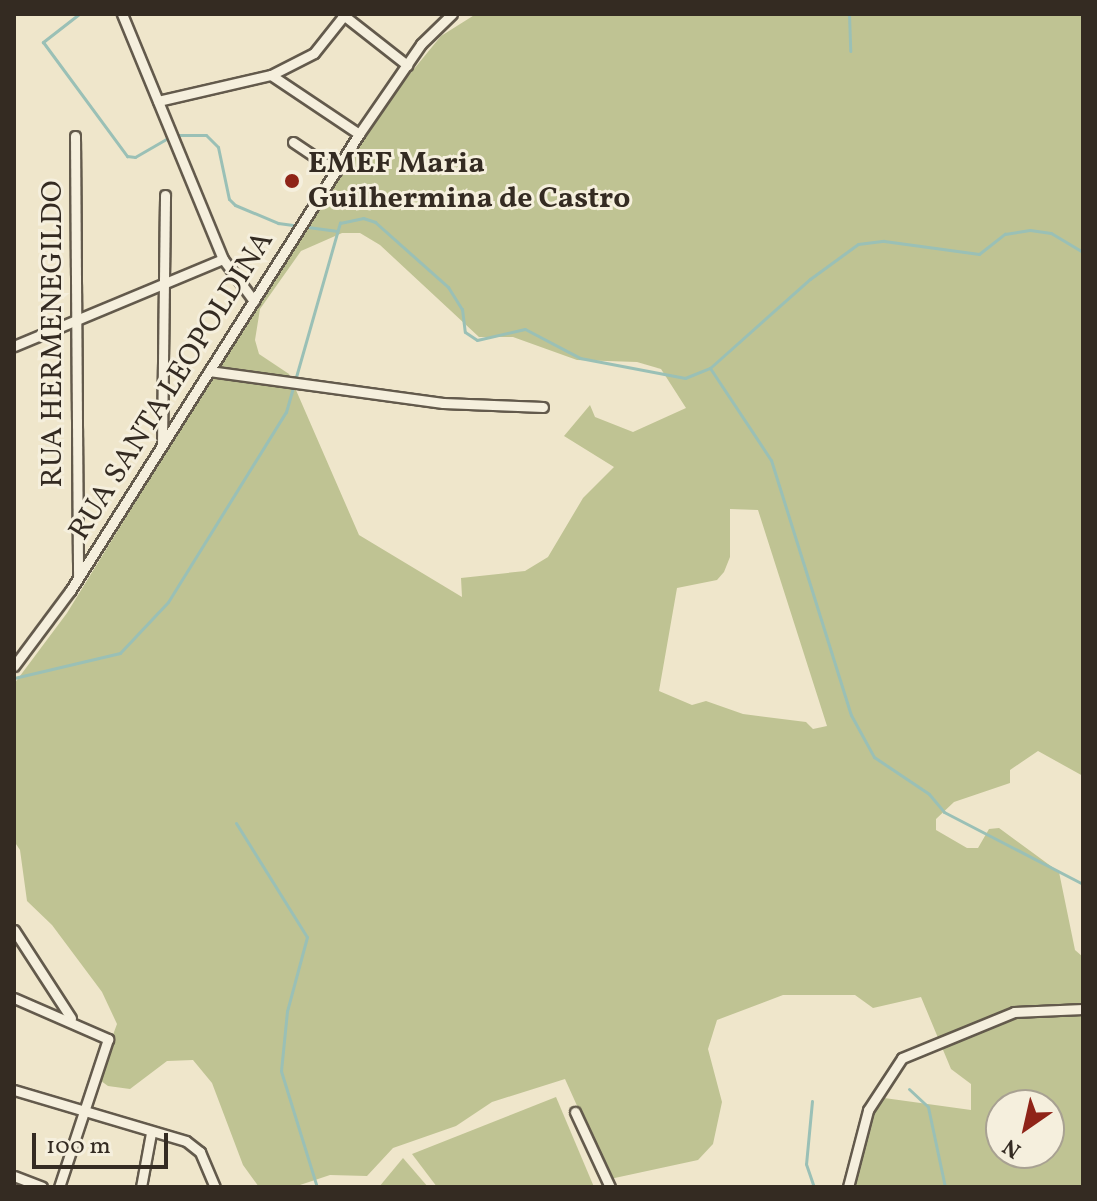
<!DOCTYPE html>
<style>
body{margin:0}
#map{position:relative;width:1097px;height:1201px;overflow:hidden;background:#efe6cb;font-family:Vollkorn,serif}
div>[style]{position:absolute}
.green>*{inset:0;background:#bfc393}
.stream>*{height:3px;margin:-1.5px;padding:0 1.5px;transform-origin:1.5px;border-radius:1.5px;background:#9ac0b6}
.roads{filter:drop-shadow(2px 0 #635a4c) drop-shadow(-2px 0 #635a4c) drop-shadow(0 2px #635a4c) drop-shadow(0 -2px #635a4c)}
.minor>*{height:9px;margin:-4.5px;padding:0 4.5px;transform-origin:4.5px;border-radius:4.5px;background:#f5efdd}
.dots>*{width:22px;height:22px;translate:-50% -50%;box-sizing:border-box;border:4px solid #f5efdd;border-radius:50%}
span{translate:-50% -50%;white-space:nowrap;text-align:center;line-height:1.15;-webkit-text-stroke:6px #f5efdd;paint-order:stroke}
.poi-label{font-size:30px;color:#342b22;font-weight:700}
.left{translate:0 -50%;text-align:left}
.street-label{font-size:30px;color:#342b22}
.frame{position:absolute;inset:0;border:16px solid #342b22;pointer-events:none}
.north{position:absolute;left:985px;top:1089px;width:80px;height:80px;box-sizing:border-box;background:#f5efdd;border:2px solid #a8a192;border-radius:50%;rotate:214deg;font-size:22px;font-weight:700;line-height:32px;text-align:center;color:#342b22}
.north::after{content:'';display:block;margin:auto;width:28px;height:36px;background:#8f2418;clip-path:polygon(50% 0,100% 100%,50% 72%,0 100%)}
.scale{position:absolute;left:32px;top:1133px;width:136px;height:36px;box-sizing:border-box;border:4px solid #342b22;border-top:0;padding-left:10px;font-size:24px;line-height:28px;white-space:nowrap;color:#342b22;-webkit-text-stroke:6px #f5efdd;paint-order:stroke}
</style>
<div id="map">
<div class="green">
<i style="clip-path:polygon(evenodd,476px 14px,1083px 14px,1083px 776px,1038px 751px,1010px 770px,1010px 783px,954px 802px,936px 819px,936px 830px,967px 848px,978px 848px,989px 829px,999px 828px,1059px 872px,1075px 950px,1083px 957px,1083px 1187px,850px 1187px,877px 1097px,971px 1110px,971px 1084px,951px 1069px,921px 997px,873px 1008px,855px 995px,783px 995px,717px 1020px,708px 1049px,722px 1102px,713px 1144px,698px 1160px,610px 1179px,565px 1079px,492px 1102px,456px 1126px,393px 1148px,367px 1176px,330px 1175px,294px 1187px,259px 1187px,243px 1165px,212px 1083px,193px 1060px,167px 1061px,130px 1089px,108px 1086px,97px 1078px,117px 1024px,102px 992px,52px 925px,27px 901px,20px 850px,14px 841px,14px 684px,67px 613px,363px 131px,441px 36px,476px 14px,342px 233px,360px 233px,380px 245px,479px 337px,513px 337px,577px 360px,637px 362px,661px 369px,686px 408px,633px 432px,595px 417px,590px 405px,564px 436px,614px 467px,583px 498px,548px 557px,525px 571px,461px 578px,462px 597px,359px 535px,289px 374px,259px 354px,255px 340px,260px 309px,301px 251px,342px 233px,476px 14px,730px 509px,758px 510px,827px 726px,813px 729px,806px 722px,743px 714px,706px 701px,692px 705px,659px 691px,677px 588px,717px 580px,724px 572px,730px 557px,730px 509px,476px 14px,1001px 1105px,1049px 1105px,1049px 1153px,1001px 1153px,1001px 1105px)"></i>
<i style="clip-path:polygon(556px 1097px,594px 1187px,437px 1187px,412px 1154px)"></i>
<i style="clip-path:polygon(403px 1158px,428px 1187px,379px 1187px)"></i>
</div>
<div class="stream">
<i style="left:79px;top:14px;width:46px;rotate:142.1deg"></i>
<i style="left:43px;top:42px;width:142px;rotate:53.6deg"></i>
<i style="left:127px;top:156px;width:8px;rotate:7deg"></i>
<i style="left:135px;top:157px;width:44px;rotate:-30.1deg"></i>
<i style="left:173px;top:135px;width:33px"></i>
<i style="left:206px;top:135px;width:17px;rotate:45deg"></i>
<i style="left:218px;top:147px;width:53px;rotate:78.1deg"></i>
<i style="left:229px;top:199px;width:8px;rotate:45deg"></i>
<i style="left:235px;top:205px;width:47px;rotate:22.7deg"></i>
<i style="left:278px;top:223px;width:60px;rotate:7.7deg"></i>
<i style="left:849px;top:14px;width:37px;rotate:88deg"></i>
<i style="left:710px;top:368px;width:110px;rotate:56.5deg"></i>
<i style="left:771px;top:460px;width:267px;rotate:72.6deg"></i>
<i style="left:851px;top:715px;width:48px;rotate:61.3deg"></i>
<i style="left:874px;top:757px;width:66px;rotate:33.9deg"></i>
<i style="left:929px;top:794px;width:23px;rotate:50deg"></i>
<i style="left:944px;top:812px;width:157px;rotate:27.4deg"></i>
<i style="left:14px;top:678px;width:109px;rotate:-13.3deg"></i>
<i style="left:120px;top:653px;width:70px;rotate:-46.7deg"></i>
<i style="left:168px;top:602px;width:224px;rotate:-58.2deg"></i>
<i style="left:286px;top:412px;width:197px;rotate:-74.1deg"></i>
<i style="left:340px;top:223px;width:24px;rotate:-12deg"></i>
<i style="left:363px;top:218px;width:13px;rotate:18deg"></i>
<i style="left:375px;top:222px;width:98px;rotate:41.7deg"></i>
<i style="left:448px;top:287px;width:26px;rotate:58deg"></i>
<i style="left:462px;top:309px;width:23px;rotate:83deg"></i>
<i style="left:465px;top:332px;width:14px;rotate:34deg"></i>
<i style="left:477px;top:340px;width:49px;rotate:-12.9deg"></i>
<i style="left:525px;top:329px;width:62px;rotate:27.8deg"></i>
<i style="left:580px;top:358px;width:107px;rotate:10.8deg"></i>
<i style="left:685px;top:378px;width:27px;rotate:-22deg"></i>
<i style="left:710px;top:368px;width:134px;rotate:-41.7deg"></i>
<i style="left:810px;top:279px;width:59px;rotate:-36.1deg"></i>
<i style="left:858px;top:244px;width:26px;rotate:-7deg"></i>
<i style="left:884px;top:241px;width:96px;rotate:7.8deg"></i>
<i style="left:979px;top:254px;width:33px;rotate:-38deg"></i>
<i style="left:1005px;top:234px;width:25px;rotate:-9deg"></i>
<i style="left:1030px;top:230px;width:21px;rotate:8deg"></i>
<i style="left:1051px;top:233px;width:37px;rotate:31deg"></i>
<i style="left:236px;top:823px;width:134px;rotate:58.1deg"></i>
<i style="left:307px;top:937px;width:77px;rotate:105.1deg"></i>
<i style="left:287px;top:1011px;width:60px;rotate:95.7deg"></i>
<i style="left:281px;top:1071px;width:121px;rotate:72.8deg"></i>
<i style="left:909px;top:1089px;width:26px;rotate:43deg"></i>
<i style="left:928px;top:1107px;width:82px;rotate:78deg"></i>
<i style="left:812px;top:1101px;width:63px;rotate:95.4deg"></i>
<i style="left:806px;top:1164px;width:24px;rotate:71deg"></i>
</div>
<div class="roads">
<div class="minor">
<i style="left:122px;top:14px;width:265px;rotate:67.6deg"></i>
<i style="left:223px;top:259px;width:52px;rotate:53.6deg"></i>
<i style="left:342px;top:14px;width:83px;rotate:38.1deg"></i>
<i style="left:271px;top:75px;width:106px;rotate:33.8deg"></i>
<i style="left:158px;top:101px;width:116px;rotate:-13deg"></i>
<i style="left:271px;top:75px;width:48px;rotate:-27.1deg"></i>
<i style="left:314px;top:53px;width:50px;rotate:-51.5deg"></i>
<i style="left:75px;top:136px;width:441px;rotate:89.6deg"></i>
<i style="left:293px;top:142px;width:52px;rotate:34deg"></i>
<i style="left:14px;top:346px;width:226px;rotate:-22.6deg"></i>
<i style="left:209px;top:371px;width:236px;rotate:7.8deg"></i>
<i style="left:443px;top:403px;width:100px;rotate:2.3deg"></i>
<i style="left:162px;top:444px;width:249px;rotate:-89.3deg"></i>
<i style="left:14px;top:666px;width:94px;rotate:-53.3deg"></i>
<i style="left:70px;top:591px;width:541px;rotate:-57.69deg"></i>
<i style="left:359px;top:134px;width:109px;rotate:-55.4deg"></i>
<i style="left:421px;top:44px;width:43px;rotate:-44.1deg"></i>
<i style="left:14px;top:930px;width:105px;rotate:57.1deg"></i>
<i style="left:14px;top:998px;width:103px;rotate:23.6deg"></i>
<i style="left:108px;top:1039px;width:156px;rotate:108.3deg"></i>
<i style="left:14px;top:1090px;width:179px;rotate:16.5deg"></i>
<i style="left:186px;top:1141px;width:18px;rotate:38deg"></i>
<i style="left:200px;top:1152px;width:38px;rotate:67deg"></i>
<i style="left:575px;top:1112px;width:83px;rotate:65deg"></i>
<i style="left:14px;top:1176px;width:30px;rotate:21deg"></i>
<i style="left:141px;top:1187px;width:55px;rotate:-79.5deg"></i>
<i style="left:848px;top:1187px;width:80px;rotate:-75.4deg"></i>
<i style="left:868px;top:1110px;width:62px;rotate:-56.8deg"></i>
<i style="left:902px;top:1058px;width:121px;rotate:-22.3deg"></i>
<i style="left:1014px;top:1012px;width:69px;rotate:-2.5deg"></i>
</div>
</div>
<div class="dots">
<i style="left:292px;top:181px;background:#8f2418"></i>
</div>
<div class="poi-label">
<span class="left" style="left:308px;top:181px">EMEF Maria<br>Guilhermina de Castro</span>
</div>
<div class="street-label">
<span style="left:53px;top:334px;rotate:-90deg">RUA HERMENEGILDO</span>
<span style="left:172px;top:386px;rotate:-58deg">RUA SANTA LEOPOLDINA</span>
</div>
<div class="frame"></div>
<div class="north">N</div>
<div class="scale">100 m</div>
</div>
